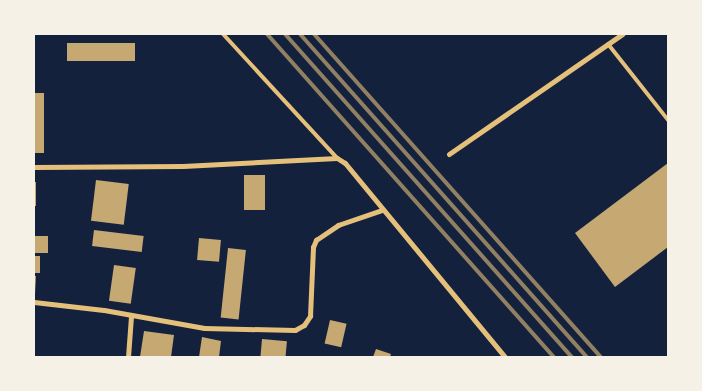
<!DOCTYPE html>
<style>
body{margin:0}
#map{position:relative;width:702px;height:391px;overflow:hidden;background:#14213d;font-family:Raleway,sans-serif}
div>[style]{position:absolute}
.building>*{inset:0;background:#c6a872;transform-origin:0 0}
.service>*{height:4px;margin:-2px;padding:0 2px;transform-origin:2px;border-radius:2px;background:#e5c07b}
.minor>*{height:5px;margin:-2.5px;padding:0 2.5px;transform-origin:2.5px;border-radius:2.5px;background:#e5c07b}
.rail>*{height:4px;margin:-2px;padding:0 2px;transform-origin:2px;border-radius:2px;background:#918062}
span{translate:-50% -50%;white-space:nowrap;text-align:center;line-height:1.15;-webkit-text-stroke:4.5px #f6f1e7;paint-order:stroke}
.frame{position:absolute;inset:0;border:35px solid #f6f1e7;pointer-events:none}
</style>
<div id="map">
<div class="building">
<i style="left:67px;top:43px;width:68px;height:18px"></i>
<i style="left:34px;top:93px;width:10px;height:60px"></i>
<i style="clip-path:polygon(668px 163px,668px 247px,615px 287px,575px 233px)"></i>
<i style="left:244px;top:175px;width:21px;height:35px"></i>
<i style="left:96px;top:180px;width:33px;height:41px;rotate:7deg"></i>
<i style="left:34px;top:182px;width:2px;height:24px"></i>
<i style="left:94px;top:230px;width:50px;height:16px;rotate:7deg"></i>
<i style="left:34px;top:236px;width:14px;height:17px"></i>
<i style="left:199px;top:238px;width:22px;height:22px;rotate:5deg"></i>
<i style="left:228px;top:248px;width:18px;height:70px;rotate:6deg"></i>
<i style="left:34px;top:256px;width:6px;height:17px"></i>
<i style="left:114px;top:265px;width:22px;height:36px;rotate:8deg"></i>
<i style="clip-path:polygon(34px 276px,36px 276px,35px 294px,34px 294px)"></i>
<i style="left:330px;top:320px;width:17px;height:24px;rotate:13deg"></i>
<i style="clip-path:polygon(144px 331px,174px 335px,171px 357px,140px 357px)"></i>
<i style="clip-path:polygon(202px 337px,221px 341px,219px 357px,199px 357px)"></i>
<i style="left:262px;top:339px;width:25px;height:18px;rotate:5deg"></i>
<i style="clip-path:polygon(376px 349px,391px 354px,390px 357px,373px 357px)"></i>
</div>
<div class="service">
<i style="left:223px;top:34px;width:168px;rotate:47.4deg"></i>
<i style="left:608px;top:44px;width:97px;rotate:51.7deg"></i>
</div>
<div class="minor">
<i style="left:449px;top:154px;width:211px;rotate:-34.7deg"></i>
<i style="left:34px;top:167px;width:149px;rotate:-0.4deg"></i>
<i style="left:183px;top:166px;width:154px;rotate:-3deg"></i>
<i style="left:337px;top:158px;width:9px;rotate:32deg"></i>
<i style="left:345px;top:163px;width:251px;rotate:50.5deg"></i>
<i style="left:34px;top:302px;width:70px;rotate:6.5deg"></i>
<i style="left:104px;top:310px;width:102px;rotate:10.2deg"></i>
<i style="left:204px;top:328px;width:91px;rotate:1.3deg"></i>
<i style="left:295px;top:330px;width:10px;rotate:-29deg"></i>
<i style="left:304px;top:325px;width:11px;rotate:-56deg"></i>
<i style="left:310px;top:316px;width:69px;rotate:-87.5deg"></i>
<i style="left:313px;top:247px;width:8px;rotate:-67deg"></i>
<i style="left:316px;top:240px;width:27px;rotate:-34deg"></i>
<i style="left:338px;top:225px;width:46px;rotate:-18.8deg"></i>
<i style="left:128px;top:357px;width:41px;rotate:-85.8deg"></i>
</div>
<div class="rail">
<i style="left:267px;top:34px;width:432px;rotate:48.4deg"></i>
<i style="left:285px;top:34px;width:432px;rotate:48.4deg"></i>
<i style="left:300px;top:34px;width:432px;rotate:48.4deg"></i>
<i style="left:314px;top:34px;width:432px;rotate:48.4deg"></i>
</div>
<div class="frame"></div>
</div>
